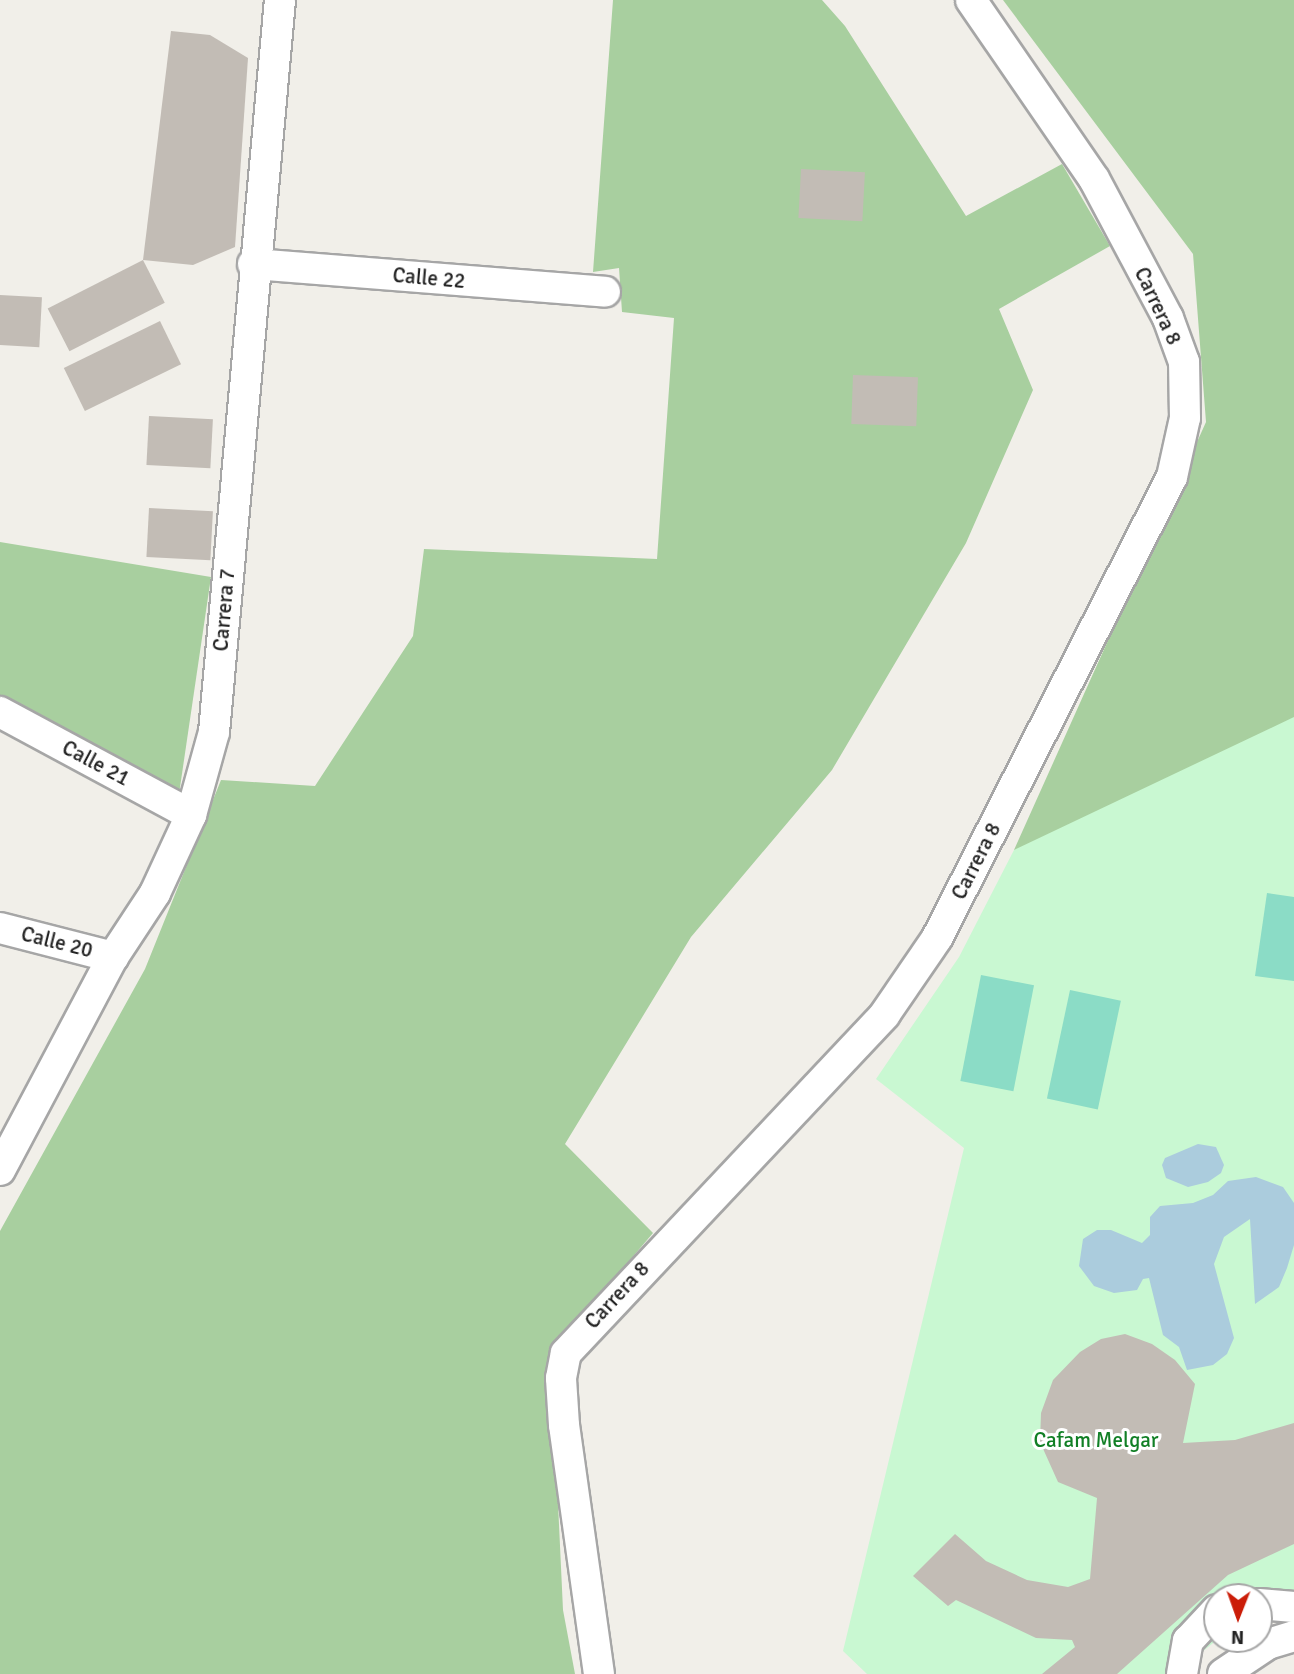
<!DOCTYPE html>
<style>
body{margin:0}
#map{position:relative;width:1294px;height:1674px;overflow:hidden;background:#f1efe9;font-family:Signika,sans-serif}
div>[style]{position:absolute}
.forest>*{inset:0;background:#a8cf9f}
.park>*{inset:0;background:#c9f8d2}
.pitch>*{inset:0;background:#8bdcc6;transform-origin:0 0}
.water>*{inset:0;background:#abccdd}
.building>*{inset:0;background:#c2bcb5;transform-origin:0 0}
.roads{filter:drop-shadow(2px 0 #a6a6a6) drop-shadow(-2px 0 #a6a6a6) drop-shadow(0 2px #a6a6a6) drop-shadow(0 -2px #a6a6a6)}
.minor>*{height:30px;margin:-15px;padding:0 15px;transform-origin:15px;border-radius:15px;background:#fff}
span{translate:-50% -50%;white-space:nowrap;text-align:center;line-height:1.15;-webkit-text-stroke:6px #fff;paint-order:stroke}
.street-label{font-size:21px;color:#222}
.park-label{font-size:21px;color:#117f25}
.north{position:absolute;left:1203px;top:1583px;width:70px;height:70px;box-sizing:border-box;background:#fff;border:2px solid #a7a7a7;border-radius:50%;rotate:181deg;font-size:19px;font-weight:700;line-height:28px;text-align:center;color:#222}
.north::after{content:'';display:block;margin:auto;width:24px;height:32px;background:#cb1d08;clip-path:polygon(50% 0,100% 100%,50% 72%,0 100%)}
</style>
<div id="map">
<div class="forest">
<i style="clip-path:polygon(613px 0,822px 0,845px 26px,966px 216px,1062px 164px,1110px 246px,999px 309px,1033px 390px,966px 543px,832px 770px,691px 937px,565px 1144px,653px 1233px,551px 1353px,563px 1610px,575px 1674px,0 1674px,0 1231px,145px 969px,221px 780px,315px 786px,413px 636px,424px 549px,657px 559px,674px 318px,622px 312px,619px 268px,593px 272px)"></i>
<i style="clip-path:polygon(1003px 0,1294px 0,1294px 831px,1169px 886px,1014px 850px,1206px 422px,1193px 254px)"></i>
<i style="clip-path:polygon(0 542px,211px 577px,179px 794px,0 697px)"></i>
</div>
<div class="park">
<i style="clip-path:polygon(1294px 717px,1294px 1611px,1259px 1597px,1217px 1597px,1218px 1639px,1175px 1674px,867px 1674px,843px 1651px,964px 1148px,876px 1079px,959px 957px,1014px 850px)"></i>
</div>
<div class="pitch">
<i style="clip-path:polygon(1267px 893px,1294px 897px,1294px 981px,1255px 976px)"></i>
<i style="left:981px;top:975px;width:54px;height:108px;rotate:11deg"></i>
<i style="left:1070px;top:990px;width:52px;height:111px;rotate:12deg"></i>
</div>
<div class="water">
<i style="clip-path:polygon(1198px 1144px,1216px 1147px,1224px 1165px,1221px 1173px,1208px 1182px,1188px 1187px,1166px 1178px,1162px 1165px,1165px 1158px)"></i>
<i style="clip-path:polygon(1256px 1177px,1283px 1187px,1294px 1203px,1294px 1245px,1287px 1268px,1279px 1287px,1255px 1304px,1250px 1219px,1224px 1237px,1214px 1264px,1234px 1338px,1227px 1354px,1213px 1365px,1187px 1370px,1179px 1347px,1163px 1335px,1149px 1278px,1143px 1279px,1137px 1290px,1114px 1293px,1094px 1286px,1079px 1266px,1083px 1239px,1097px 1230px,1111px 1230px,1142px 1243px,1150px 1235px,1150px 1217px,1160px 1206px,1193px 1203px,1213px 1195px,1228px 1181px)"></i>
</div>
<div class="building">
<i style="clip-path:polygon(171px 31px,210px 35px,248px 58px,235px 247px,193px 265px,143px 260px)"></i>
<i style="left:801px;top:169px;width:64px;height:49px;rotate:3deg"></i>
<i style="left:143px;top:260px;width:48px;height:107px;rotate:63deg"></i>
<i style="left:0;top:295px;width:42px;height:50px;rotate:3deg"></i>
<i style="left:160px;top:321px;width:48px;height:107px;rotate:64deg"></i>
<i style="left:853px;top:375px;width:65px;height:49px;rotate:2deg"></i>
<i style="left:149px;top:416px;width:64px;height:49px;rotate:3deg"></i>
<i style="left:149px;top:508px;width:64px;height:49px;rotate:3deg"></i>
<i style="clip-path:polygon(1125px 1334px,1152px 1344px,1175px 1360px,1195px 1384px,1183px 1443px,1235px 1440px,1294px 1423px,1294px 1544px,1228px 1575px,1117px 1674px,1042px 1674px,1075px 1647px,1072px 1640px,1036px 1638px,956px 1600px,948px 1606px,913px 1576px,955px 1534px,986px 1561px,1027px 1580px,1068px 1587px,1090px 1579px,1097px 1498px,1058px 1482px,1040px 1442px,1041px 1413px,1053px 1380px,1080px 1352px,1101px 1339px)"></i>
</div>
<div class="roads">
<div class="minor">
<i style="left:253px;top:264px;width:353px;rotate:4.5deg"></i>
<i style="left:0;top:712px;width:217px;rotate:28.3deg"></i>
<i style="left:0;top:928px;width:117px;rotate:14.4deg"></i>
<i style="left:0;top:1170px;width:241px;rotate:-62.1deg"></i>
<i style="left:113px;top:957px;width:77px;rotate:-56.7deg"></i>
<i style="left:155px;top:893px;width:86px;rotate:-65.2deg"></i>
<i style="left:191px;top:815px;width:86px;rotate:-74.5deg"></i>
<i style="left:214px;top:732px;width:735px;rotate:-84.85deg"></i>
<i style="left:1259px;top:1604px;width:35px;rotate:5deg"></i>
<i style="left:599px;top:1674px;width:251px;rotate:-98deg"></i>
<i style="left:564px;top:1425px;width:47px;rotate:-93.7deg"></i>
<i style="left:561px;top:1378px;width:25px;rotate:-79deg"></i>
<i style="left:566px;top:1353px;width:465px;rotate:-46.7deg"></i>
<i style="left:885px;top:1014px;width:92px;rotate:-55.6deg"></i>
<i style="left:937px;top:938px;width:517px;rotate:-62.99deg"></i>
<i style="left:1172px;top:477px;width:60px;rotate:-77.6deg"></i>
<i style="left:1185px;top:418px;width:56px;rotate:-91deg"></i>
<i style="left:1184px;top:362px;width:47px;rotate:-110deg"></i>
<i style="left:1168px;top:318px;width:157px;rotate:-118deg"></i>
<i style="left:1094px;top:179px;width:217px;rotate:-124.5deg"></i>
<i style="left:1182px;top:1674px;width:34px;rotate:-80deg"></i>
<i style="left:1188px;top:1641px;width:42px;rotate:-46.9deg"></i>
<i style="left:1223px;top:1674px;width:54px;rotate:-33.7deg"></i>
<i style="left:1268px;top:1644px;width:27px;rotate:-17deg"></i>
</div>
</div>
<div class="street-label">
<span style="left:429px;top:278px;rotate:5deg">Calle 22</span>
<span style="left:1158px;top:306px;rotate:65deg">Carrera 8</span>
<span style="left:224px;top:610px;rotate:-85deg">Carrera 7</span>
<span style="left:96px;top:763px;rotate:28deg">Calle 21</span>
<span style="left:976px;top:861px;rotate:-63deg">Carrera 8</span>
<span style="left:57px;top:942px;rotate:14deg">Calle 20</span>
<span style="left:617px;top:1295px;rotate:-47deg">Carrera 8</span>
</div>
<div class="park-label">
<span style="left:1096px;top:1440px">Cafam Melgar</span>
</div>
<div class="north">N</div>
</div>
